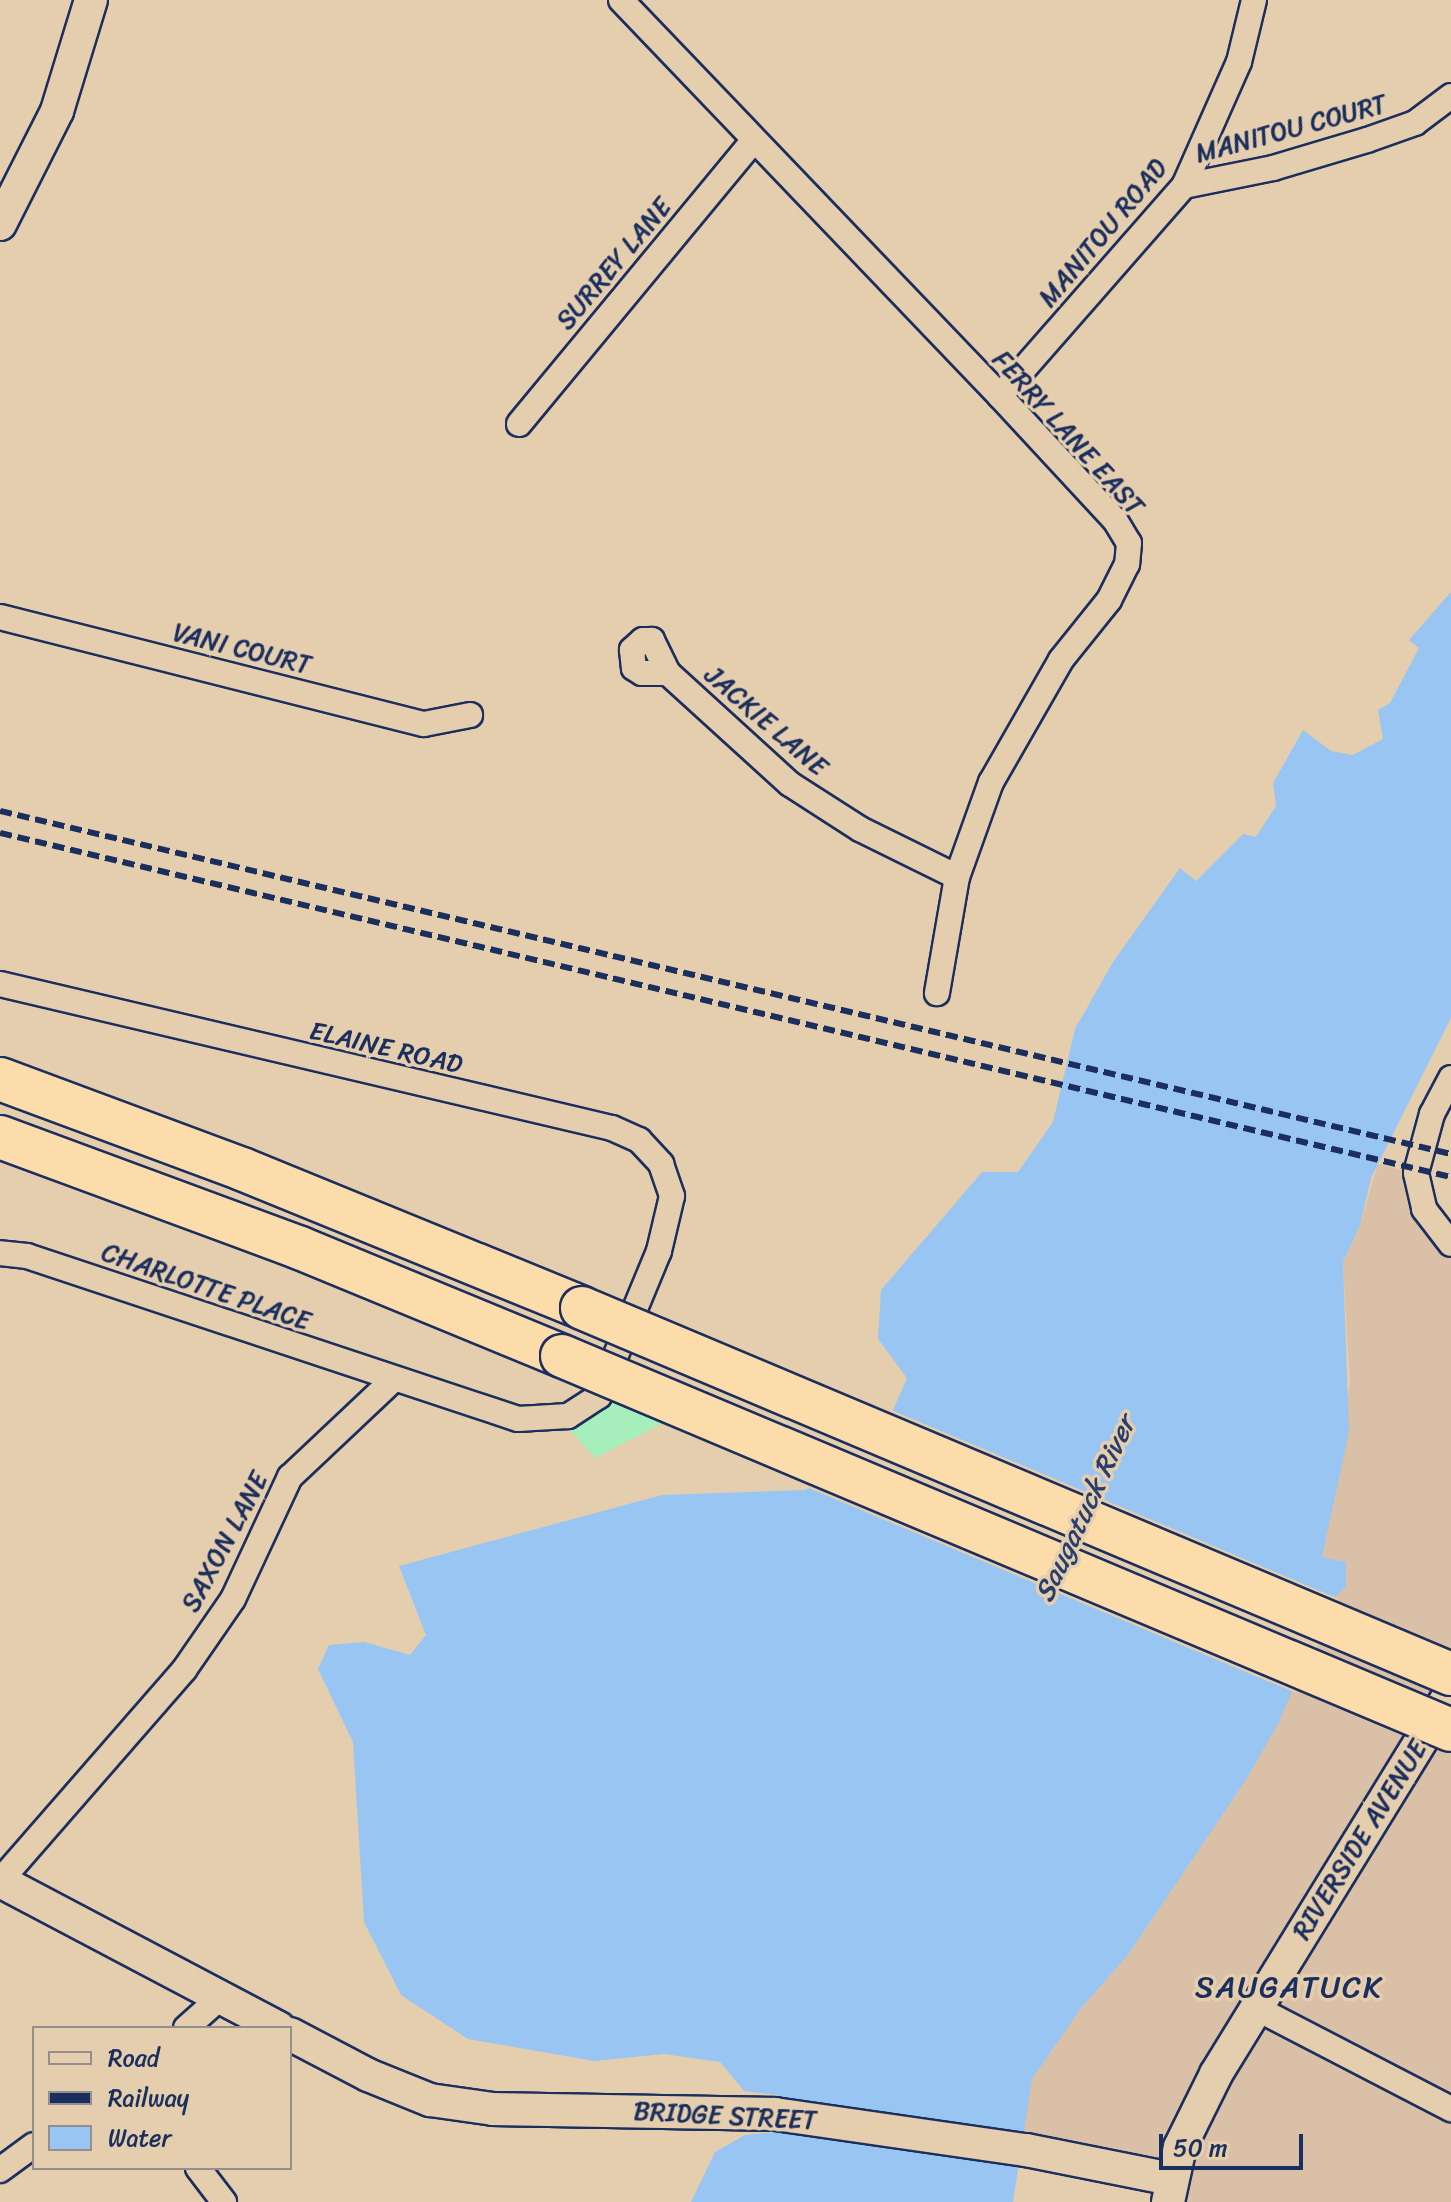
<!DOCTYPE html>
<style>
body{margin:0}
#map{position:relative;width:1451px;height:2202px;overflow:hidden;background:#e5ceae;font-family:Sriracha,sans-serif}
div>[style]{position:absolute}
.built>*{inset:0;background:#d9c0a6}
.green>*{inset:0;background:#a6efbd}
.water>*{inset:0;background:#98c5f2}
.pier>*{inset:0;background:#e5ceae}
.roads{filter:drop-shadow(2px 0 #1b2f5e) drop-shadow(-2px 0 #1b2f5e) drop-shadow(0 2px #1b2f5e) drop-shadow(0 -2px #1b2f5e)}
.street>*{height:24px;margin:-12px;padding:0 12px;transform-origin:12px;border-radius:12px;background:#e5ceae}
.secondary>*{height:32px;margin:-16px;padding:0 16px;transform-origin:16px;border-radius:16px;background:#e5ceae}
.highway>*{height:42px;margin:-21px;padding:0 21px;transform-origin:21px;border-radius:21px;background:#fddcac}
.rail>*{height:6px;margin-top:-3px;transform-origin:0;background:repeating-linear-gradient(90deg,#1b2f5e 0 12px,transparent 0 18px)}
.bridges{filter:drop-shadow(2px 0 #1b2f5e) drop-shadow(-2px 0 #1b2f5e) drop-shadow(0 2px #1b2f5e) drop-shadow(0 -2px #1b2f5e)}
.highway-bridge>*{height:42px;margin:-21px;padding:0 21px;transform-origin:21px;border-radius:21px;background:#fddcac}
span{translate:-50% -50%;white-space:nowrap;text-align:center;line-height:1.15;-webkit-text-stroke:7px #e5ceae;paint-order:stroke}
.street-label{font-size:26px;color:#1b2f5e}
.water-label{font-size:28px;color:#283e6d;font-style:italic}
.quarter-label{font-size:30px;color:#1b2f5e;letter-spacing:2px}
.legend{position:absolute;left:32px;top:2026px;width:260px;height:144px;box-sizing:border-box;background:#e5ceae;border:2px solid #948e8e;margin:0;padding:10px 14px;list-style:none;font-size:24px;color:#1b2f5e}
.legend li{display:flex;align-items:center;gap:16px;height:40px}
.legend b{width:40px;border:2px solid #948e8e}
.scale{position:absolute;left:1159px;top:2134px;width:144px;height:36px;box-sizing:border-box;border:4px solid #1b2f5e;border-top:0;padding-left:10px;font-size:24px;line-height:28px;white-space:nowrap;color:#1b2f5e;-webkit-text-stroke:6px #e5ceae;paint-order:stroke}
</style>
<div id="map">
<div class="built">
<i style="clip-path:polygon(1378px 1164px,1416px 1173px,1451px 1244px,1451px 2202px,1170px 2202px,1170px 2179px,1021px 2134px,1022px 2119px,1032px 2079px,1082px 2007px,1128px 1955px,1228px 1805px,1333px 1561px,1322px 1557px,1350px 1383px,1343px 1262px,1360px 1225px)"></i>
</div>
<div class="green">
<i style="clip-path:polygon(605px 1376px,667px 1421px,595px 1458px,550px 1408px,573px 1401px)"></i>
</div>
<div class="water">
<i style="clip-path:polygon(1451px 592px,1451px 1018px,1371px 1178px,1360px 1225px,1343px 1262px,1349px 1432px,1322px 1557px,1346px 1562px,1346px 1586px,1331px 1601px,1278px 1724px,1247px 1778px,1128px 1955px,1082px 2007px,1032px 2079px,1013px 2202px,691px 2202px,715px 2152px,745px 2135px,775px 2132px,777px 2095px,744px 2091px,720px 2062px,664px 2054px,594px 2061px,468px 2039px,401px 1995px,364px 1922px,353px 1742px,318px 1669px,329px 1645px,364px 1642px,410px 1655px,426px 1635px,399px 1566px,662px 1495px,805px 1490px,871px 1460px,907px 1378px,878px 1339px,881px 1290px,982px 1172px,1018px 1172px,1053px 1122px,1075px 1029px,1113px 962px,1180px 868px,1196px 881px,1243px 834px,1256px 837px,1276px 806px,1273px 783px,1303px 730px,1331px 751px,1353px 755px,1383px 739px,1378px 710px,1390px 703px,1419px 648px,1409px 640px)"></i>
</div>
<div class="pier">
<i style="clip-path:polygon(889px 1409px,1339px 1599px,1296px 1693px,804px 1486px,868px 1457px)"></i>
</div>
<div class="roads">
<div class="street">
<i style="left:621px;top:0;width:548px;rotate:46.26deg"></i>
<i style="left:1000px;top:396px;width:169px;rotate:47.2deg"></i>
<i style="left:1115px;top:520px;width:27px;rotate:59deg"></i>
<i style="left:1129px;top:543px;width:21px;rotate:95deg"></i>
<i style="left:1127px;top:564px;width:40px;rotate:116.6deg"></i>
<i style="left:1109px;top:600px;width:77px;rotate:128.7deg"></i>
<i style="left:1061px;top:660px;width:141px;rotate:119.8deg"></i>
<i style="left:991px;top:782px;width:101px;rotate:109.7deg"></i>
<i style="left:957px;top:877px;width:118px;rotate:99.8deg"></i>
<i style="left:1184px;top:186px;width:91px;rotate:-11.4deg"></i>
<i style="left:1273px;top:168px;width:98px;rotate:-16.6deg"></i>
<i style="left:1367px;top:140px;width:51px;rotate:-19.5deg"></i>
<i style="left:1415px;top:123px;width:45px;rotate:-36.9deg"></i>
<i style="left:1000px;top:396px;width:279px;rotate:-48.8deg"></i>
<i style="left:1184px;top:186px;width:136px;rotate:-66.1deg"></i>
<i style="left:1239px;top:62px;width:64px;rotate:-76.4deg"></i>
<i style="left:519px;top:424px;width:367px;rotate:-50.4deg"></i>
<i style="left:0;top:617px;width:437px;rotate:14.2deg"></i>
<i style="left:424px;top:724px;width:47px;rotate:-11.1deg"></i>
<i style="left:668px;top:673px;width:37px;rotate:-116deg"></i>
<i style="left:652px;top:640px;width:9px;rotate:180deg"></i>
<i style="left:643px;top:640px;width:15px;rotate:138deg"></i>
<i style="left:632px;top:650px;width:18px;rotate:84deg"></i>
<i style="left:634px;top:668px;width:9px;rotate:32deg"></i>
<i style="left:642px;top:673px;width:26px"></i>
<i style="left:668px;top:673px;width:165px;rotate:42.3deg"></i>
<i style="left:790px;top:784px;width:83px;rotate:32.7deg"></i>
<i style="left:860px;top:829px;width:108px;rotate:26.3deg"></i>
<i style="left:0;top:984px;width:629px;rotate:13.24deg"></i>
<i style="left:612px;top:1128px;width:30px;rotate:24deg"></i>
<i style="left:639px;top:1140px;width:33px;rotate:47deg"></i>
<i style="left:661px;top:1164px;width:34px;rotate:71deg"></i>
<i style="left:672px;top:1196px;width:57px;rotate:103.3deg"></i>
<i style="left:659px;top:1251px;width:157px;rotate:112.5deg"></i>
<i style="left:599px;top:1396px;width:37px;rotate:147deg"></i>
<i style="left:568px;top:1416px;width:50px;rotate:176.6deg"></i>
<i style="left:518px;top:1419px;width:517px;rotate:-161.64deg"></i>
<i style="left:27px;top:1256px;width:27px;rotate:-174deg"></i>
<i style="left:1451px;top:1078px;width:41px;rotate:117.8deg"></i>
<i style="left:1432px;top:1114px;width:61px;rotate:105.2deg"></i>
<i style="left:1416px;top:1173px;width:37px;rotate:77deg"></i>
<i style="left:1424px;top:1209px;width:44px;rotate:52.4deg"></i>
<i style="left:0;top:1881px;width:280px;rotate:-48.9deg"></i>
<i style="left:184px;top:1670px;width:86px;rotate:-55.4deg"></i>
<i style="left:233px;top:1599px;width:135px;rotate:-65deg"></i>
<i style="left:290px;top:1477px;width:141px;rotate:-43.3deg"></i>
<i style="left:1256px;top:2008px;width:220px;rotate:27.4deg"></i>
<i style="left:186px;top:2028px;width:47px;rotate:-41.5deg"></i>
<i style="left:198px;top:2168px;width:43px;rotate:52.6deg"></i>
<i style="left:0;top:2170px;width:42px;rotate:-36.3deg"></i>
</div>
<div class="secondary">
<i style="left:0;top:224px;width:127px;rotate:-63.2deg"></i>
<i style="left:57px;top:111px;width:116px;rotate:-73deg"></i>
<i style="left:0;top:1881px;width:315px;rotate:27.8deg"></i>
<i style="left:290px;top:2034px;width:88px;rotate:27.7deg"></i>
<i style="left:368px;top:2075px;width:67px;rotate:22deg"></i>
<i style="left:430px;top:2100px;width:64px;rotate:8.1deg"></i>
<i style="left:493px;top:2109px;width:282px;rotate:1deg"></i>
<i style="left:775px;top:2114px;width:254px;rotate:8.2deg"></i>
<i style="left:1026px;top:2150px;width:148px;rotate:11.3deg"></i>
<i style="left:1168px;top:2202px;width:56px;rotate:-77.7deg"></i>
<i style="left:1180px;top:2147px;width:81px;rotate:-63.7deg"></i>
<i style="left:1216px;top:2074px;width:448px;rotate:-58.4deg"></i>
</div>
<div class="highway">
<i style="left:0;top:1079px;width:258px;rotate:20.4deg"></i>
<i style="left:242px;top:1169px;width:367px;rotate:22.2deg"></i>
<i style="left:0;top:1137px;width:320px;rotate:20.3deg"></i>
<i style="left:300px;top:1248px;width:283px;rotate:22.4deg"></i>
</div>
</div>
<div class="rail">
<i style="left:0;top:811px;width:1491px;rotate:13.3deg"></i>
<i style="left:0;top:833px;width:1491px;rotate:13.34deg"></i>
</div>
<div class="bridges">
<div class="highway-bridge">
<i style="left:582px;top:1308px;width:943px;rotate:22.84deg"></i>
<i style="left:562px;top:1356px;width:964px;rotate:22.82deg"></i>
</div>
</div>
<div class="street-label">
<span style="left:1291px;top:129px;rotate:-15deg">MANITOU COURT</span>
<span style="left:1103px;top:233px;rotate:-50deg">MANITOU ROAD</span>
<span style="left:614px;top:264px;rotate:-50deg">SURREY LANE</span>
<span style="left:1068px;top:433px;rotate:48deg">FERRY LANE EAST</span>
<span style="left:242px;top:649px;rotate:14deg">VANI COURT</span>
<span style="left:766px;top:721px;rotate:41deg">JACKIE LANE</span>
<span style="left:386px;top:1048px;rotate:13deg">ELAINE ROAD</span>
<span style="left:206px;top:1287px;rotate:19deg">CHARLOTTE PLACE</span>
<span style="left:225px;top:1542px;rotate:-62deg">SAXON LANE</span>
<span style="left:1360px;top:1840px;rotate:-58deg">RIVERSIDE AVENUE</span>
<span style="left:725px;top:2116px;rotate:3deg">BRIDGE STREET</span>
</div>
<div class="water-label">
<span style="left:1085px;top:1509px;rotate:-65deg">Saugatuck River</span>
</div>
<div class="quarter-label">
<span style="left:1289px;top:1987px">SAUGATUCK</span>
</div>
<ul class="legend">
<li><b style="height:10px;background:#e5ceae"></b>Road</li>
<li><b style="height:10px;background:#1b2f5e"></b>Railway</li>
<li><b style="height:22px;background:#98c5f2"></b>Water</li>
</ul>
<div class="scale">50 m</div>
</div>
